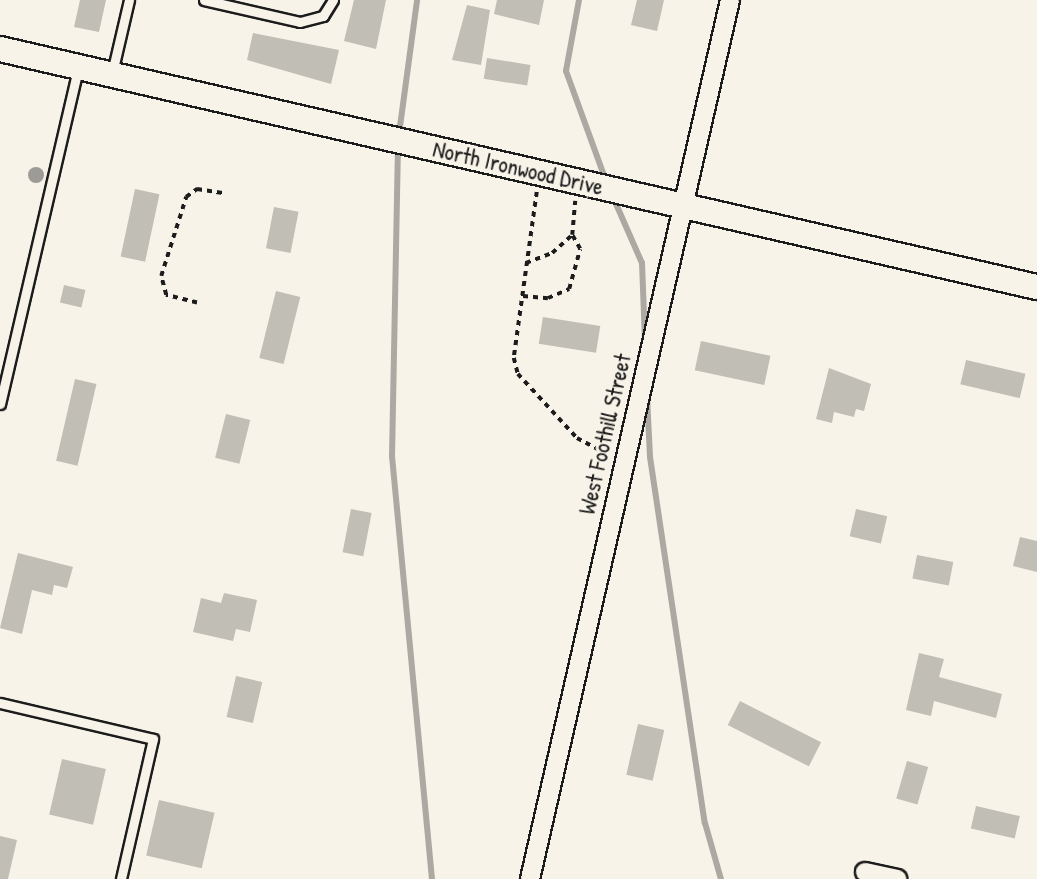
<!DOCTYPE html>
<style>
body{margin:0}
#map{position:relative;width:1037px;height:879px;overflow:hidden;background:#f7f3e8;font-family:"Patrick Hand",sans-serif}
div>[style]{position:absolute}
.stream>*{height:6px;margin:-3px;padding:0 3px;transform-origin:3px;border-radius:3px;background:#aca9a2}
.building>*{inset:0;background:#c0beb5;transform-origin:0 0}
.path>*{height:3.5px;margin-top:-1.75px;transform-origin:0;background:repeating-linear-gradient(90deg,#1c1c1c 0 5px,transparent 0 10px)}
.roads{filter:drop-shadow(2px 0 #1c1c1c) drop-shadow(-2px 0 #1c1c1c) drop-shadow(0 2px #1c1c1c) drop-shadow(0 -2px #1c1c1c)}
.lane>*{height:9px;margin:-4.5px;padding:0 4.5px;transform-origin:4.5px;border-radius:4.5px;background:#f7f3e8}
.street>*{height:18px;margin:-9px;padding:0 9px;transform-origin:9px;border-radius:9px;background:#f7f3e8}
.secondary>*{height:24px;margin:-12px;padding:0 12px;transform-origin:12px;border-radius:12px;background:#f7f3e8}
.trees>*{width:16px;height:16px;margin:-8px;border-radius:50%;background:#9d9b95}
span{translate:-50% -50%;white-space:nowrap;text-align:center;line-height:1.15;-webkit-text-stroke:6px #f7f3e8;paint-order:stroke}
.street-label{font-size:23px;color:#1c1c1c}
</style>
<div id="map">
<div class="stream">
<i style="left:579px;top:0;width:72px;rotate:100.4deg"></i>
<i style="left:566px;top:71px;width:117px;rotate:70deg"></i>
<i style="left:399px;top:134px;width:135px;rotate:-82.3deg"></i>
<i style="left:398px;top:145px;width:311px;rotate:91.1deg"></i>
<i style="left:392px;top:456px;width:425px;rotate:84.6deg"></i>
<i style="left:613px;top:197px;width:72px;rotate:66.3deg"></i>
<i style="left:642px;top:263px;width:78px;rotate:87.8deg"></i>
<i style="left:647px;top:397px;width:60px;rotate:87.1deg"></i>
<i style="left:650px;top:457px;width:370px;rotate:81.5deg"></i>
<i style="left:705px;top:823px;width:58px;rotate:74.1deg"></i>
</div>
<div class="building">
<i style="clip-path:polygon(80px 0,106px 0,99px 32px,74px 27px)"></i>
<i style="clip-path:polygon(354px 0,386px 0,376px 49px,344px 41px)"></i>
<i style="clip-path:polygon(497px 0,544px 0,539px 25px,494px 14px)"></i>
<i style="clip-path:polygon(637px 0,664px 0,657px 31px,631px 25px)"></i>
<i style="clip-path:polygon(467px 5px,490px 10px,481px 65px,452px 60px)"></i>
<i style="clip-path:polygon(253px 33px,339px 50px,331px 84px,247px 60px)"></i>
<i style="left:487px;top:58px;width:44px;height:21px;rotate:9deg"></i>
<i style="left:135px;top:189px;width:25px;height:69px;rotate:12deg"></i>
<i style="left:274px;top:207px;width:25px;height:42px;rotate:11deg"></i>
<i style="left:64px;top:285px;width:22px;height:18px;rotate:13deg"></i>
<i style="left:276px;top:291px;width:25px;height:69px;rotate:14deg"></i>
<i style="left:543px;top:317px;width:58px;height:27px;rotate:9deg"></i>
<i style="left:701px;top:341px;width:71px;height:30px;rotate:12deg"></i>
<i style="left:966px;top:360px;width:61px;height:25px;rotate:13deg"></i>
<i style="clip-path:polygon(829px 368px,871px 384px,864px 411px,856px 409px,854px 417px,834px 412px,832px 423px,816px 419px)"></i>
<i style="left:75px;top:379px;width:22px;height:84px;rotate:13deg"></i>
<i style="left:226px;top:414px;width:25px;height:45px;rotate:14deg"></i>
<i style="left:351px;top:509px;width:21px;height:44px;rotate:11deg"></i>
<i style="left:856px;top:509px;width:32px;height:28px;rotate:13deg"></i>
<i style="clip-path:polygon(1020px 537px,1037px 541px,1037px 572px,1013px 566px)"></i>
<i style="clip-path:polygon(18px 553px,73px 567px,67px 588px,54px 585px,52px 595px,32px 590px,22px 634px,0 628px)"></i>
<i style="left:917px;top:555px;width:37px;height:24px;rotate:11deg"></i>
<i style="clip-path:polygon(224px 593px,257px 600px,250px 632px,236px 629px,233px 641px,193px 632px,201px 598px,221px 603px)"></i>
<i style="clip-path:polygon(919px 653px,944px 659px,939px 677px,1002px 694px,996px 718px,934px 701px,931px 716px,906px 710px)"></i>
<i style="left:236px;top:676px;width:27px;height:42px;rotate:13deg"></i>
<i style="left:740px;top:701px;width:91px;height:27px;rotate:27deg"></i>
<i style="left:638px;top:724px;width:27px;height:52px;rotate:13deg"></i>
<i style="left:62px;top:759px;width:45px;height:57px;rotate:13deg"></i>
<i style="left:907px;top:761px;width:22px;height:39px;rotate:16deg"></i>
<i style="left:159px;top:800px;width:57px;height:57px;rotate:13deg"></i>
<i style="left:976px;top:806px;width:45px;height:23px;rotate:13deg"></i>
<i style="clip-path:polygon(0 836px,17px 840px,8px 879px,0 879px)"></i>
</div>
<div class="path">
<i style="left:537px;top:192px;width:168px;rotate:97.9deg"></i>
<i style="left:514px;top:358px;width:16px;rotate:76deg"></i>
<i style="left:518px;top:374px;width:87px;rotate:47.3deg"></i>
<i style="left:577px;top:438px;width:36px;rotate:28deg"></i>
<i style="left:526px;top:263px;width:28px;rotate:-21deg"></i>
<i style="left:552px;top:253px;width:27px;rotate:-42deg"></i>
<i style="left:523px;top:296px;width:25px;rotate:5deg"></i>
<i style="left:548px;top:298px;width:23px;rotate:-23deg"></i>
<i style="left:569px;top:289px;width:41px;rotate:-74.6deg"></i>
<i style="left:580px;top:249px;width:16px;rotate:-120deg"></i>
<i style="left:572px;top:235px;width:34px;rotate:-85deg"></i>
<i style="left:197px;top:303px;width:32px;rotate:-166deg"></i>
<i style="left:166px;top:295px;width:20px;rotate:-105deg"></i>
<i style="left:161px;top:276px;width:83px;rotate:-72.4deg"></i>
<i style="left:186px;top:197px;width:14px;rotate:-36deg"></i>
<i style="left:197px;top:189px;width:26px;rotate:9deg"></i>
</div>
<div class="roads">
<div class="lane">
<i style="left:204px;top:0;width:98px;rotate:12.9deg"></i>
<i style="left:300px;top:22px;width:24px;rotate:-15deg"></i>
<i style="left:323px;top:16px;width:19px;rotate:-58deg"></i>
<i style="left:112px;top:73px;width:75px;rotate:-76.9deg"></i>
<i style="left:0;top:404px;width:344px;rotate:-76.9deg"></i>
<i style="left:0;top:703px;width:157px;rotate:13.2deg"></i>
<i style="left:153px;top:739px;width:144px;rotate:102.9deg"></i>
</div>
<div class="street">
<i style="left:865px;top:872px;width:33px;rotate:12deg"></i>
<i style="left:530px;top:879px;width:901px;rotate:-77.18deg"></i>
</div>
<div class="secondary">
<i style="left:0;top:49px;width:1064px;rotate:12.93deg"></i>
</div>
</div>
<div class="trees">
<i style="left:36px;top:175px"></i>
</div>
<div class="street-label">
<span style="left:518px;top:168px;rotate:13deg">North Ironwood Drive</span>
<span style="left:605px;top:434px;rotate:-77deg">West Foothill Street</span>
</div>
</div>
